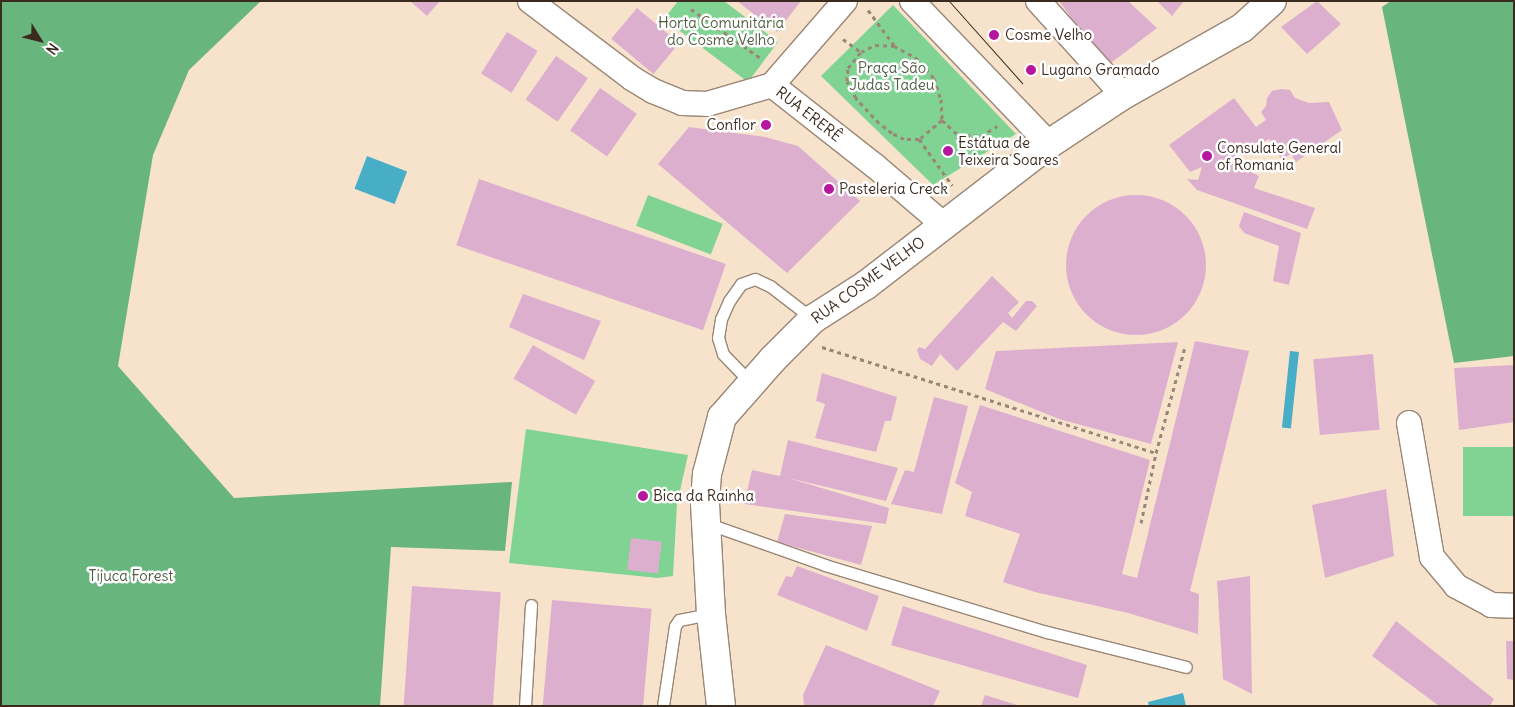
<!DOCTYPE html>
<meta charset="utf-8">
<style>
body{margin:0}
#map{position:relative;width:1515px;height:707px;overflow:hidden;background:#f7e3cc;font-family:Delius,sans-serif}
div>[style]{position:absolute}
.green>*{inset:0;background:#81d394;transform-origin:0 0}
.forest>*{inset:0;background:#68b57e}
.water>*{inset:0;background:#48aec7;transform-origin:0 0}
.building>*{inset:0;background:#ddafcf;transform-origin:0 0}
.round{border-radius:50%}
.path>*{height:3px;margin-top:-1.5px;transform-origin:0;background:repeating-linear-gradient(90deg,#998675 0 4px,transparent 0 8px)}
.roads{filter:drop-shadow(1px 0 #998675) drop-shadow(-1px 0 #998675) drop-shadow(0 1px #998675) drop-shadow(0 -1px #998675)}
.service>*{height:11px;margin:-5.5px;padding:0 5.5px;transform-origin:5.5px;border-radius:5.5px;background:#fff}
.minor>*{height:24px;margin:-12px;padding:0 12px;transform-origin:12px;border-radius:12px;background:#fff}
.secondary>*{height:28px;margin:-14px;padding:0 14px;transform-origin:14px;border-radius:14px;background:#fff}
.tram>*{height:1px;margin:-0.5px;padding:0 0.5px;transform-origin:0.5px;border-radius:0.5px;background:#3b2a1e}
.dots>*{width:14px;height:14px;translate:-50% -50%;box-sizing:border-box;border:2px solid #fff;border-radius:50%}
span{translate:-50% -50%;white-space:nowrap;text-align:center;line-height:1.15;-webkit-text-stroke:5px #fff;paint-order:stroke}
.park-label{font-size:15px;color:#505d41}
.poi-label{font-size:15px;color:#3b2a1e}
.left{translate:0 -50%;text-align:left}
.right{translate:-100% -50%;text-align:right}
.street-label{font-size:15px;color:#3b2a1e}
.frame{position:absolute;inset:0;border:2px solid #3b2a1e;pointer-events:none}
.north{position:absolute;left:15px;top:15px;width:50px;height:50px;-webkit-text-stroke:4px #fff;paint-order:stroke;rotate:126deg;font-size:14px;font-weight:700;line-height:20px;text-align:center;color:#3b2a1e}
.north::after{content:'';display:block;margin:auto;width:18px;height:22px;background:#3b2a1e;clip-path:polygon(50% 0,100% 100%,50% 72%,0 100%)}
</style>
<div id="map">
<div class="green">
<i style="clip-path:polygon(678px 1px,724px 1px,778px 42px,748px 82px,664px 19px)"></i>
<i style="clip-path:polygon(893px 5px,1016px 134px,933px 185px,821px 76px)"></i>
<i style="left:648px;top:195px;width:80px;height:33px;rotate:21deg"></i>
<i style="clip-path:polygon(526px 429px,688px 455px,677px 504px,673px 576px,658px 578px,509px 563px)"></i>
<i style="left:1514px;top:447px;width:69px;height:51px;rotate:90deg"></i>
</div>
<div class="forest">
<i style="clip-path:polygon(1px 1px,261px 1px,189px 70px,153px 155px,118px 366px,234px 498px,512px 482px,505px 551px,391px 547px,380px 706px,1px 706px)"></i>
<i style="clip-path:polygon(1391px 1px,1514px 1px,1514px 356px,1454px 363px,1382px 7px)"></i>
</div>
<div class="water">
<i style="left:367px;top:156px;width:43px;height:35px;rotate:21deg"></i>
<i style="left:1290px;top:351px;width:9px;height:77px;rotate:6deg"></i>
<i style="clip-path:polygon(1183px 693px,1186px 706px,1149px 706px,1148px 702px)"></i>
</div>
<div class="building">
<i style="clip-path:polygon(410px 1px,440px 1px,427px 16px)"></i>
<i style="clip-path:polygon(737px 1px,801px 1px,777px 32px)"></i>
<i style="clip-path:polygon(1059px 1px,1128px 1px,1157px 28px,1107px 66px)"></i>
<i style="clip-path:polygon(1157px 1px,1184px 1px,1172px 16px)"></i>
<i style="clip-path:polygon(1317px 1px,1341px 24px,1307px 54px,1281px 27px)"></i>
<i style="left:637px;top:8px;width:55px;height:40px;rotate:40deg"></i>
<i style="left:507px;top:32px;width:36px;height:49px;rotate:32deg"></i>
<i style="left:556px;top:56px;width:39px;height:53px;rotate:35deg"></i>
<i style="left:600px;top:88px;width:45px;height:52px;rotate:35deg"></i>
<i style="clip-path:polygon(1281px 89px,1290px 90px,1295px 98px,1309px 103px,1329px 102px,1342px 130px,1296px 162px,1291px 154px,1281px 159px,1269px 139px,1239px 154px,1231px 162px,1259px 176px,1254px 188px,1315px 208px,1307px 229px,1197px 190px,1187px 179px,1198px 180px,1202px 167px,1190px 172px,1169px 145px,1234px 98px,1256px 127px,1266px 120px,1261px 112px,1266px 106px,1267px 98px,1272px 91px)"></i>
<i style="clip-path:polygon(689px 127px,765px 137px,798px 146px,860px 201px,787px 273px,658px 164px)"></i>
<i style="left:479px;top:179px;width:261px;height:70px;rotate:19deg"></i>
<i class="round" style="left:1066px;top:195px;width:140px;height:140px"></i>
<i style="clip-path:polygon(1244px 212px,1301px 233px,1289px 285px,1273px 281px,1279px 246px,1244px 233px,1239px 226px)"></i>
<i style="clip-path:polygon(992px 276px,1019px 302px,1008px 313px,1012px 318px,1026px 301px,1032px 301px,1037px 306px,1016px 331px,1003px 322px,957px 371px,940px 354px,932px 366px,920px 359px,917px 350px,919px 347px,925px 349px)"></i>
<i style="clip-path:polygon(523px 294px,601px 321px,584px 360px,509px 327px)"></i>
<i style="clip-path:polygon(1195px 341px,1249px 351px,1190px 591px,1199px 594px,1198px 634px,1128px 613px,1035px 592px,1003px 582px,1020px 534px,965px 516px,972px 492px,955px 483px,980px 405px,1150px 460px,1122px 574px,1137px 578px)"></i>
<i style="clip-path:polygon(1178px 342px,1151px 444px,1059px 419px,985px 389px,996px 351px)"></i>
<i style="left:533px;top:345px;width:72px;height:39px;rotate:30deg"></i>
<i style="left:1373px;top:354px;width:76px;height:60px;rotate:85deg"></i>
<i style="clip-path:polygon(1514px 365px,1514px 422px,1459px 430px,1454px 368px)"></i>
<i style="clip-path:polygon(822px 373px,897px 397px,891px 421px,885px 421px,876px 452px,815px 438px,825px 404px,816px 401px)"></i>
<i style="clip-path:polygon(934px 397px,968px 406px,942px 514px,891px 504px,905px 470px,914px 472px)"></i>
<i style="clip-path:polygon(788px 440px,898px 468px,886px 501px,788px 478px,889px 508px,886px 524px,744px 504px,752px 470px,780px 476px)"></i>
<i style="clip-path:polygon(1386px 489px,1394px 556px,1325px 578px,1312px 505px)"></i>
<i style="clip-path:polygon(785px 514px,872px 526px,861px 565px,777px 542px)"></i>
<i style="left:631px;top:538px;width:31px;height:32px;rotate:7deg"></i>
<i style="clip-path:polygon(797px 566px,879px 596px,867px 631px,777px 595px,786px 576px,792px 577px)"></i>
<i style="clip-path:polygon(1250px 576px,1252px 694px,1223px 679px,1217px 581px)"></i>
<i style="left:412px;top:586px;width:89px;height:120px;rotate:4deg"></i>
<i style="left:552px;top:600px;width:100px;height:106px;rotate:5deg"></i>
<i style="clip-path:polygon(903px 606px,1087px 665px,1078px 698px,891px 645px)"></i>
<i style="clip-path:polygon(1396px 621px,1494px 699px,1490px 706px,1439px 706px,1372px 656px)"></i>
<i style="clip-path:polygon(1506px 641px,1514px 641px,1514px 680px,1507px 679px)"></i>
<i style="clip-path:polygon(826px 645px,940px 691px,933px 706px,804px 706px,803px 695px)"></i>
<i style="clip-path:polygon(985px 695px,1017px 705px,1017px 706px,981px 706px)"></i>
</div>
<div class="path">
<i style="left:691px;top:9px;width:87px;rotate:35.2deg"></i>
<i style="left:868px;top:10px;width:44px;rotate:53.4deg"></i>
<i style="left:843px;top:39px;width:22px;rotate:36deg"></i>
<i style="left:875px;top:45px;width:19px;rotate:3deg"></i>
<i style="left:894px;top:46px;width:24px;rotate:28deg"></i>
<i style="left:915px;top:57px;width:28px;rotate:48deg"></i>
<i style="left:934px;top:78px;width:22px;rotate:72deg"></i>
<i style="left:941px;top:99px;width:21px;rotate:87deg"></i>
<i style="left:942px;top:120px;width:30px;rotate:140deg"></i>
<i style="left:919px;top:139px;width:15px;rotate:180deg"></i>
<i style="left:904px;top:139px;width:13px;rotate:-153deg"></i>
<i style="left:892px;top:133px;width:16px;rotate:-142deg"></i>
<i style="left:879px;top:123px;width:34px;rotate:-133deg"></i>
<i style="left:856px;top:98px;width:19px;rotate:-118deg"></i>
<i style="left:847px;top:81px;width:13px;rotate:-86deg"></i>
<i style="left:848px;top:68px;width:21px;rotate:-51deg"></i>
<i style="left:861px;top:52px;width:16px;rotate:-27deg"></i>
<i style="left:942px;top:120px;width:22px;rotate:43deg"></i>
<i style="left:958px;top:135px;width:23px;rotate:2deg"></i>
<i style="left:981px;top:136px;width:19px;rotate:-32deg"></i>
<i style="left:919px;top:139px;width:57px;rotate:54.3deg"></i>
<i style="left:822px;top:347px;width:350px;rotate:17.6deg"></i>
<i style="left:1156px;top:453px;width:110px;rotate:-74.7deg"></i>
<i style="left:1141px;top:523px;width:72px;rotate:-77.9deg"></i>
</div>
<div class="roads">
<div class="service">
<i style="left:751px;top:383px;width:40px;rotate:-134deg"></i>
<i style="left:723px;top:354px;width:17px;rotate:-107deg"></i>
<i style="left:718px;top:338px;width:19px;rotate:-81deg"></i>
<i style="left:721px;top:319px;width:20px;rotate:-66deg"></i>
<i style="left:729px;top:301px;width:21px;rotate:-55deg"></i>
<i style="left:741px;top:284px;width:15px;rotate:-20deg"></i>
<i style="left:755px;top:279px;width:17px;rotate:25deg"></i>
<i style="left:770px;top:286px;width:54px;rotate:37.5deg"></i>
<i style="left:706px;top:523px;width:126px;rotate:19.4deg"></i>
<i style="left:825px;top:565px;width:232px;rotate:16.8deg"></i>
<i style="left:1047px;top:632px;width:143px;rotate:14.1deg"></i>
<i style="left:525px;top:706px;width:101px;rotate:-86.6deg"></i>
<i style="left:663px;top:706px;width:81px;rotate:-81.5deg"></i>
<i style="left:675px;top:626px;width:7px;rotate:-56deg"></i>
<i style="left:679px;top:620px;width:33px;rotate:-11deg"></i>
</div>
<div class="minor">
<i style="left:530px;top:1px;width:129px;rotate:37.1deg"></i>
<i style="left:633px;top:79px;width:23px;rotate:31deg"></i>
<i style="left:653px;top:91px;width:31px;rotate:22deg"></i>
<i style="left:682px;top:103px;width:25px;rotate:2deg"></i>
<i style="left:707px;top:104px;width:68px;rotate:-16.3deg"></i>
<i style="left:912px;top:1px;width:198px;rotate:46.2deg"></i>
<i style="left:1038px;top:1px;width:127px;rotate:47.9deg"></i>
<i style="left:772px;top:85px;width:131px;rotate:38.2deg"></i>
<i style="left:875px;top:166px;width:89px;rotate:40.5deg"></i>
<i style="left:772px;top:85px;width:111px;rotate:-49deg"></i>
<i style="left:1409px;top:423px;width:136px;rotate:80.3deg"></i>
<i style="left:1432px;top:557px;width:38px;rotate:50deg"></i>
<i style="left:1456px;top:586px;width:40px;rotate:28deg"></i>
<i style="left:1491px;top:605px;width:23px;rotate:2deg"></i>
</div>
<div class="secondary">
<i style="left:721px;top:706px;width:93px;rotate:-96.2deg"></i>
<i style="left:711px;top:614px;width:112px;rotate:-93.1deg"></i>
<i style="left:705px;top:502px;width:28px;rotate:-86deg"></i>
<i style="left:707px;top:474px;width:59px;rotate:-75.3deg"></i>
<i style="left:722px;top:417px;width:77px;rotate:-48.7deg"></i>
<i style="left:773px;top:359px;width:57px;rotate:-45deg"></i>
<i style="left:813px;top:319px;width:63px;rotate:-32.7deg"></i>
<i style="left:866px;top:285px;width:231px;rotate:-37.6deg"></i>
<i style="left:1049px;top:144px;width:89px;rotate:-33.5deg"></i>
<i style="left:1123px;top:95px;width:137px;rotate:-29.4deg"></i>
<i style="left:1242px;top:28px;width:40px;rotate:-42deg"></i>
</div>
</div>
<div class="tram">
<i style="left:949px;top:1px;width:110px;rotate:48.3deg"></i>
</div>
<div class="dots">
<i style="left:994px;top:35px;background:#b5179e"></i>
<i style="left:1031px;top:70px;background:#b5179e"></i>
<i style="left:766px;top:125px;background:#b5179e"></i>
<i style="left:948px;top:151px;background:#b5179e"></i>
<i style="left:1207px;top:156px;background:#b5179e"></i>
<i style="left:829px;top:189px;background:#b5179e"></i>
<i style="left:643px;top:496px;background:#b5179e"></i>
</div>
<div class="park-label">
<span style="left:721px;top:31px">Horta Comunitária<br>do Cosme Velho</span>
<span style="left:892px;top:76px">Praça São<br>Judas Tadeu</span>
<span style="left:131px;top:576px">Tijuca Forest</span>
</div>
<div class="poi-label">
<span class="left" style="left:1005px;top:35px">Cosme Velho</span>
<span class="left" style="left:1041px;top:70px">Lugano Gramado</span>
<span class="right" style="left:756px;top:125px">Conflor</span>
<span class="left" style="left:958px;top:151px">Estátua de<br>Teixeira Soares</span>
<span class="left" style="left:1217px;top:156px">Consulate General<br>of Romania</span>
<span class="left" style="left:839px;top:189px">Pasteleria Creck</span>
<span class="left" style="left:653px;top:496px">Bica da Rainha</span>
</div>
<div class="street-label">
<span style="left:809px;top:114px;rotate:38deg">RUA ERERÊ</span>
<span style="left:868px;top:280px;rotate:-36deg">RUA COSME VELHO</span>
</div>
<div class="frame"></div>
<div class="north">N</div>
</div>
